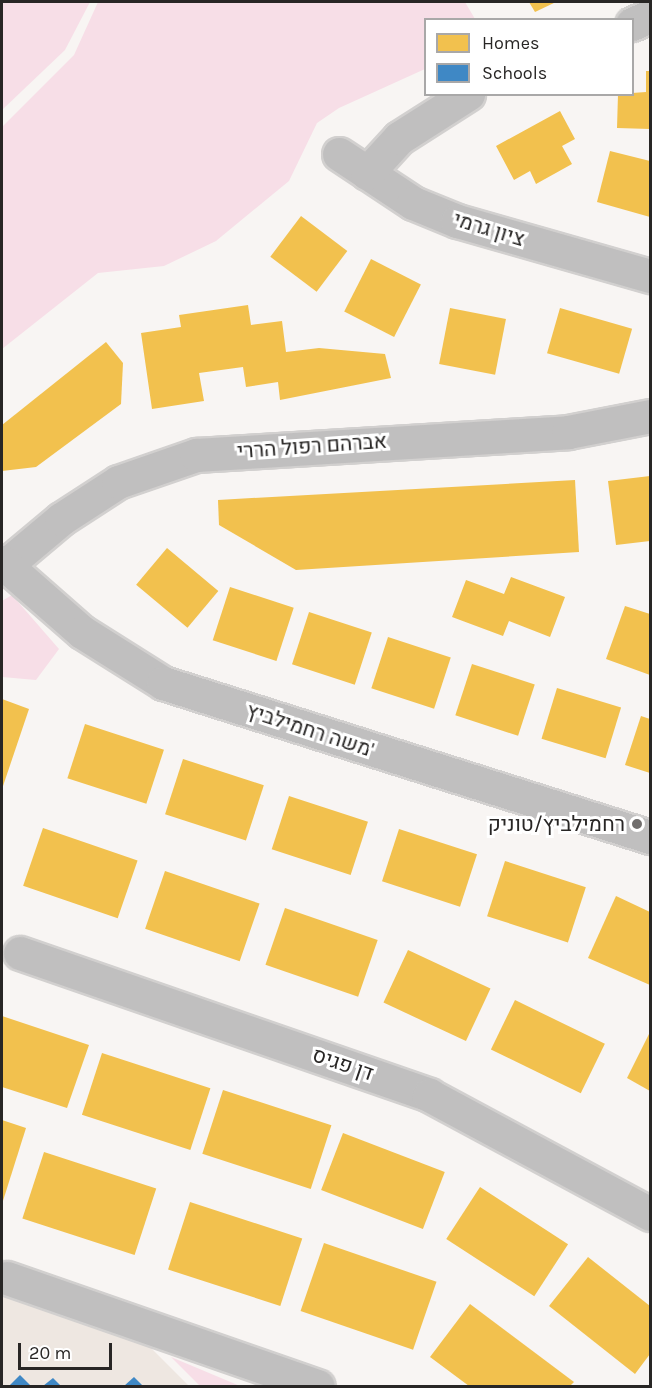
<!DOCTYPE html>
<meta charset="utf-8">
<style>
body{margin:0}
#map{position:relative;width:652px;height:1388px;overflow:hidden;background:#f8f5f3;font-family:Karla,Heebo,sans-serif}
div>[style]{position:absolute}
.built>*{inset:0;background:#eee7e1}
.green>*{inset:0;background:#f7dee7}
.homes>*{inset:0;background:#f2c14e;transform-origin:0 0}
.schools>*{inset:0;background:#3f88c5}
.roads{filter:drop-shadow(2px 0 #d2d0cf) drop-shadow(-2px 0 #d2d0cf) drop-shadow(0 2px #d2d0cf) drop-shadow(0 -2px #d2d0cf)}
.minor>*{height:33px;margin:-16.5px;padding:0 16.5px;transform-origin:16.5px;border-radius:16.5px;background:#c0bfbf}
.tertiary>*{height:33px;margin:-16.5px;padding:0 16.5px;transform-origin:16.5px;border-radius:16.5px;background:#c0bfbf}
.dots>*{width:16px;height:16px;translate:-50% -50%;box-sizing:border-box;border:3px solid #fff;border-radius:50%}
span{translate:-50% -50%;white-space:nowrap;text-align:center;line-height:1.15;-webkit-text-stroke:6px #fff;paint-order:stroke}
.street-label{font-size:21px;color:#282625}
.poi-label{font-size:21px;color:#282625}
.right{translate:-100% -50%;text-align:right}
.frame{position:absolute;inset:0;border:3px solid #282625;pointer-events:none}
.legend{position:absolute;left:424px;top:18px;width:210px;height:78px;box-sizing:border-box;background:#fff;border:2px solid #a9a8a8;margin:0;padding:8px 10px;list-style:none;font-size:18px;color:#282625}
.legend li{display:flex;align-items:center;gap:12px;height:30px}
.legend b{width:30px;border:2px solid #a9a8a8}
.scale{position:absolute;left:18px;top:1343px;width:94px;height:27px;box-sizing:border-box;border:3px solid #282625;border-top:0;padding-left:8px;font-size:18px;line-height:21px;white-space:nowrap;color:#282625;-webkit-text-stroke:4px #fff;paint-order:stroke}
</style>
<div id="map">
<div class="built">
<i style="clip-path:polygon(2px 1291px,149px 1346px,189px 1386px,2px 1386px)"></i>
</div>
<div class="green">
<i style="clip-path:polygon(2px 2px,90px 2px,65px 50px,2px 110px)"></i>
<i style="clip-path:polygon(98px 2px,465px 2px,475px 19px,426px 20px,425px 69px,339px 108px,317px 123px,289px 181px,216px 241px,164px 266px,98px 273px,2px 349px,2px 127px,74px 55px)"></i>
<i style="clip-path:polygon(12px 595px,59px 649px,36px 680px,2px 677px,2px 601px)"></i>
<i style="clip-path:polygon(171px 1357px,240px 1386px,200px 1386px)"></i>
</div>
<div class="homes">
<i style="clip-path:polygon(529px 2px,556px 2px,535px 12px)"></i>
<i style="clip-path:polygon(646px 71px,650px 71px,650px 129px,617px 128px,618px 94px,646px 92px)"></i>
<i style="clip-path:polygon(560px 111px,575px 139px,562px 146px,572px 164px,536px 184px,530px 171px,514px 180px,496px 146px)"></i>
<i style="clip-path:polygon(610px 151px,650px 161px,650px 217px,597px 202px)"></i>
<i style="left:301px;top:216px;width:58px;height:51px;rotate:37deg"></i>
<i style="left:371px;top:259px;width:56px;height:59px;rotate:27deg"></i>
<i style="clip-path:polygon(248px 305px,251px 325px,282px 321px,286px 352px,319px 348px,385px 354px,391px 378px,280px 400px,278px 382px,246px 387px,243px 367px,199px 373px,204px 401px,152px 409px,141px 333px,181px 327px,179px 315px)"></i>
<i style="left:450px;top:308px;width:57px;height:57px;rotate:11deg"></i>
<i style="left:560px;top:308px;width:75px;height:47px;rotate:16deg"></i>
<i style="clip-path:polygon(106px 342px,123px 363px,121px 404px,36px 467px,2px 471px,2px 425px)"></i>
<i style="clip-path:polygon(650px 476px,650px 541px,616px 545px,608px 481px)"></i>
<i style="clip-path:polygon(575px 480px,579px 552px,296px 570px,219px 525px,218px 500px)"></i>
<i style="left:167px;top:548px;width:67px;height:48px;rotate:40deg"></i>
<i style="clip-path:polygon(511px 577px,565px 597px,550px 637px,509px 621px,503px 636px,452px 617px,466px 580px,504px 594px)"></i>
<i style="left:230px;top:587px;width:67px;height:56px;rotate:18deg"></i>
<i style="clip-path:polygon(625px 606px,650px 614px,650px 675px,606px 659px)"></i>
<i style="left:309px;top:612px;width:66px;height:55px;rotate:18deg"></i>
<i style="left:388px;top:637px;width:66px;height:54px;rotate:18deg"></i>
<i style="left:472px;top:664px;width:66px;height:54px;rotate:18deg"></i>
<i style="left:557px;top:688px;width:67px;height:53px;rotate:17deg"></i>
<i style="clip-path:polygon(2px 699px,29px 709px,2px 789px)"></i>
<i style="clip-path:polygon(641px 716px,650px 719px,650px 773px,625px 765px)"></i>
<i style="left:85px;top:724px;width:83px;height:57px;rotate:18deg"></i>
<i style="left:183px;top:759px;width:85px;height:58px;rotate:18deg"></i>
<i style="left:289px;top:796px;width:83px;height:56px;rotate:18deg"></i>
<i style="left:43px;top:828px;width:100px;height:61px;rotate:19deg"></i>
<i style="left:399px;top:829px;width:82px;height:55px;rotate:18deg"></i>
<i style="left:505px;top:861px;width:85px;height:58px;rotate:18deg"></i>
<i style="left:165px;top:871px;width:100px;height:61px;rotate:19deg"></i>
<i style="clip-path:polygon(616px 896px,650px 912px,650px 985px,588px 958px)"></i>
<i style="left:285px;top:908px;width:98px;height:60px;rotate:19deg"></i>
<i style="left:408px;top:950px;width:91px;height:58px;rotate:25deg"></i>
<i style="left:515px;top:1000px;width:100px;height:55px;rotate:26deg"></i>
<i style="clip-path:polygon(2px 1016px,89px 1045px,67px 1108px,2px 1087px)"></i>
<i style="clip-path:polygon(650px 1032px,650px 1091px,627px 1078px)"></i>
<i style="left:102px;top:1053px;width:114px;height:65px;rotate:18deg"></i>
<i style="left:223px;top:1090px;width:114px;height:67px;rotate:18deg"></i>
<i style="clip-path:polygon(2px 1120px,26px 1128px,2px 1204px)"></i>
<i style="left:343px;top:1133px;width:109px;height:61px;rotate:21deg"></i>
<i style="left:44px;top:1152px;width:118px;height:70px;rotate:18deg"></i>
<i style="left:480px;top:1187px;width:105px;height:62px;rotate:33deg"></i>
<i style="left:190px;top:1202px;width:118px;height:71px;rotate:18deg"></i>
<i style="left:324px;top:1243px;width:119px;height:72px;rotate:19deg"></i>
<i style="clip-path:polygon(588px 1257px,650px 1306px,650px 1354px,635px 1374px,549px 1306px)"></i>
<i style="clip-path:polygon(470px 1304px,574px 1382px,570px 1386px,469px 1386px,430px 1357px)"></i>
</div>
<div class="schools">
<i style="clip-path:polygon(20px 1375px,31px 1386px,9px 1386px)"></i>
<i style="clip-path:polygon(134px 1377px,143px 1386px,124px 1386px)"></i>
<i style="clip-path:polygon(53px 1378px,61px 1386px,43px 1386px)"></i>
</div>
<div class="roads">
<div class="minor">
<i style="left:632px;top:24px;width:20px;rotate:-24deg"></i>
<i style="left:339px;top:154px;width:89px;rotate:33.5deg"></i>
<i style="left:413px;top:203px;width:48px;rotate:22.2deg"></i>
<i style="left:457px;top:221px;width:201px;rotate:15.9deg"></i>
<i style="left:367px;top:173px;width:47px;rotate:-47.6deg"></i>
<i style="left:399px;top:138px;width:82px;rotate:-32.5deg"></i>
<i style="left:5px;top:566px;width:73px;rotate:-40deg"></i>
<i style="left:61px;top:519px;width:68px;rotate:-33deg"></i>
<i style="left:118px;top:482px;width:83px;rotate:-19.1deg"></i>
<i style="left:196px;top:455px;width:373px;rotate:-3.5deg"></i>
<i style="left:568px;top:432px;width:84px;rotate:-11deg"></i>
<i style="left:20px;top:953px;width:433px;rotate:19.1deg"></i>
<i style="left:429px;top:1095px;width:251px;rotate:28.3deg"></i>
<i style="left:7px;top:1278px;width:329px;rotate:19.2deg"></i>
</div>
<div class="tertiary">
<i style="left:2px;top:562px;width:106px;rotate:41.2deg"></i>
<i style="left:82px;top:632px;width:96px;rotate:32.2deg"></i>
<i style="left:163px;top:683px;width:511px;rotate:17.55deg"></i>
</div>
</div>
<div class="dots">
<i style="left:637px;top:824px;background:#716e6d"></i>
</div>
<div class="street-label">
<span style="left:489px;top:229px;rotate:17deg">ציון גרמי</span>
<span style="left:312px;top:446px;rotate:-4deg">אברהם רפול הררי</span>
<span style="left:310px;top:730px;rotate:18deg">משה רחמילביץ'</span>
<span style="left:343px;top:1064px;rotate:19deg">דן פגיס</span>
</div>
<div class="poi-label">
<span class="right" style="left:625px;top:824px">רחמילביץ/טוניק</span>
</div>
<div class="frame"></div>
<ul class="legend">
<li><b style="height:16px;background:#f2c14e"></b>Homes</li>
<li><b style="height:16px;background:#3f88c5"></b>Schools</li>
</ul>
<div class="scale">20 m</div>
</div>
